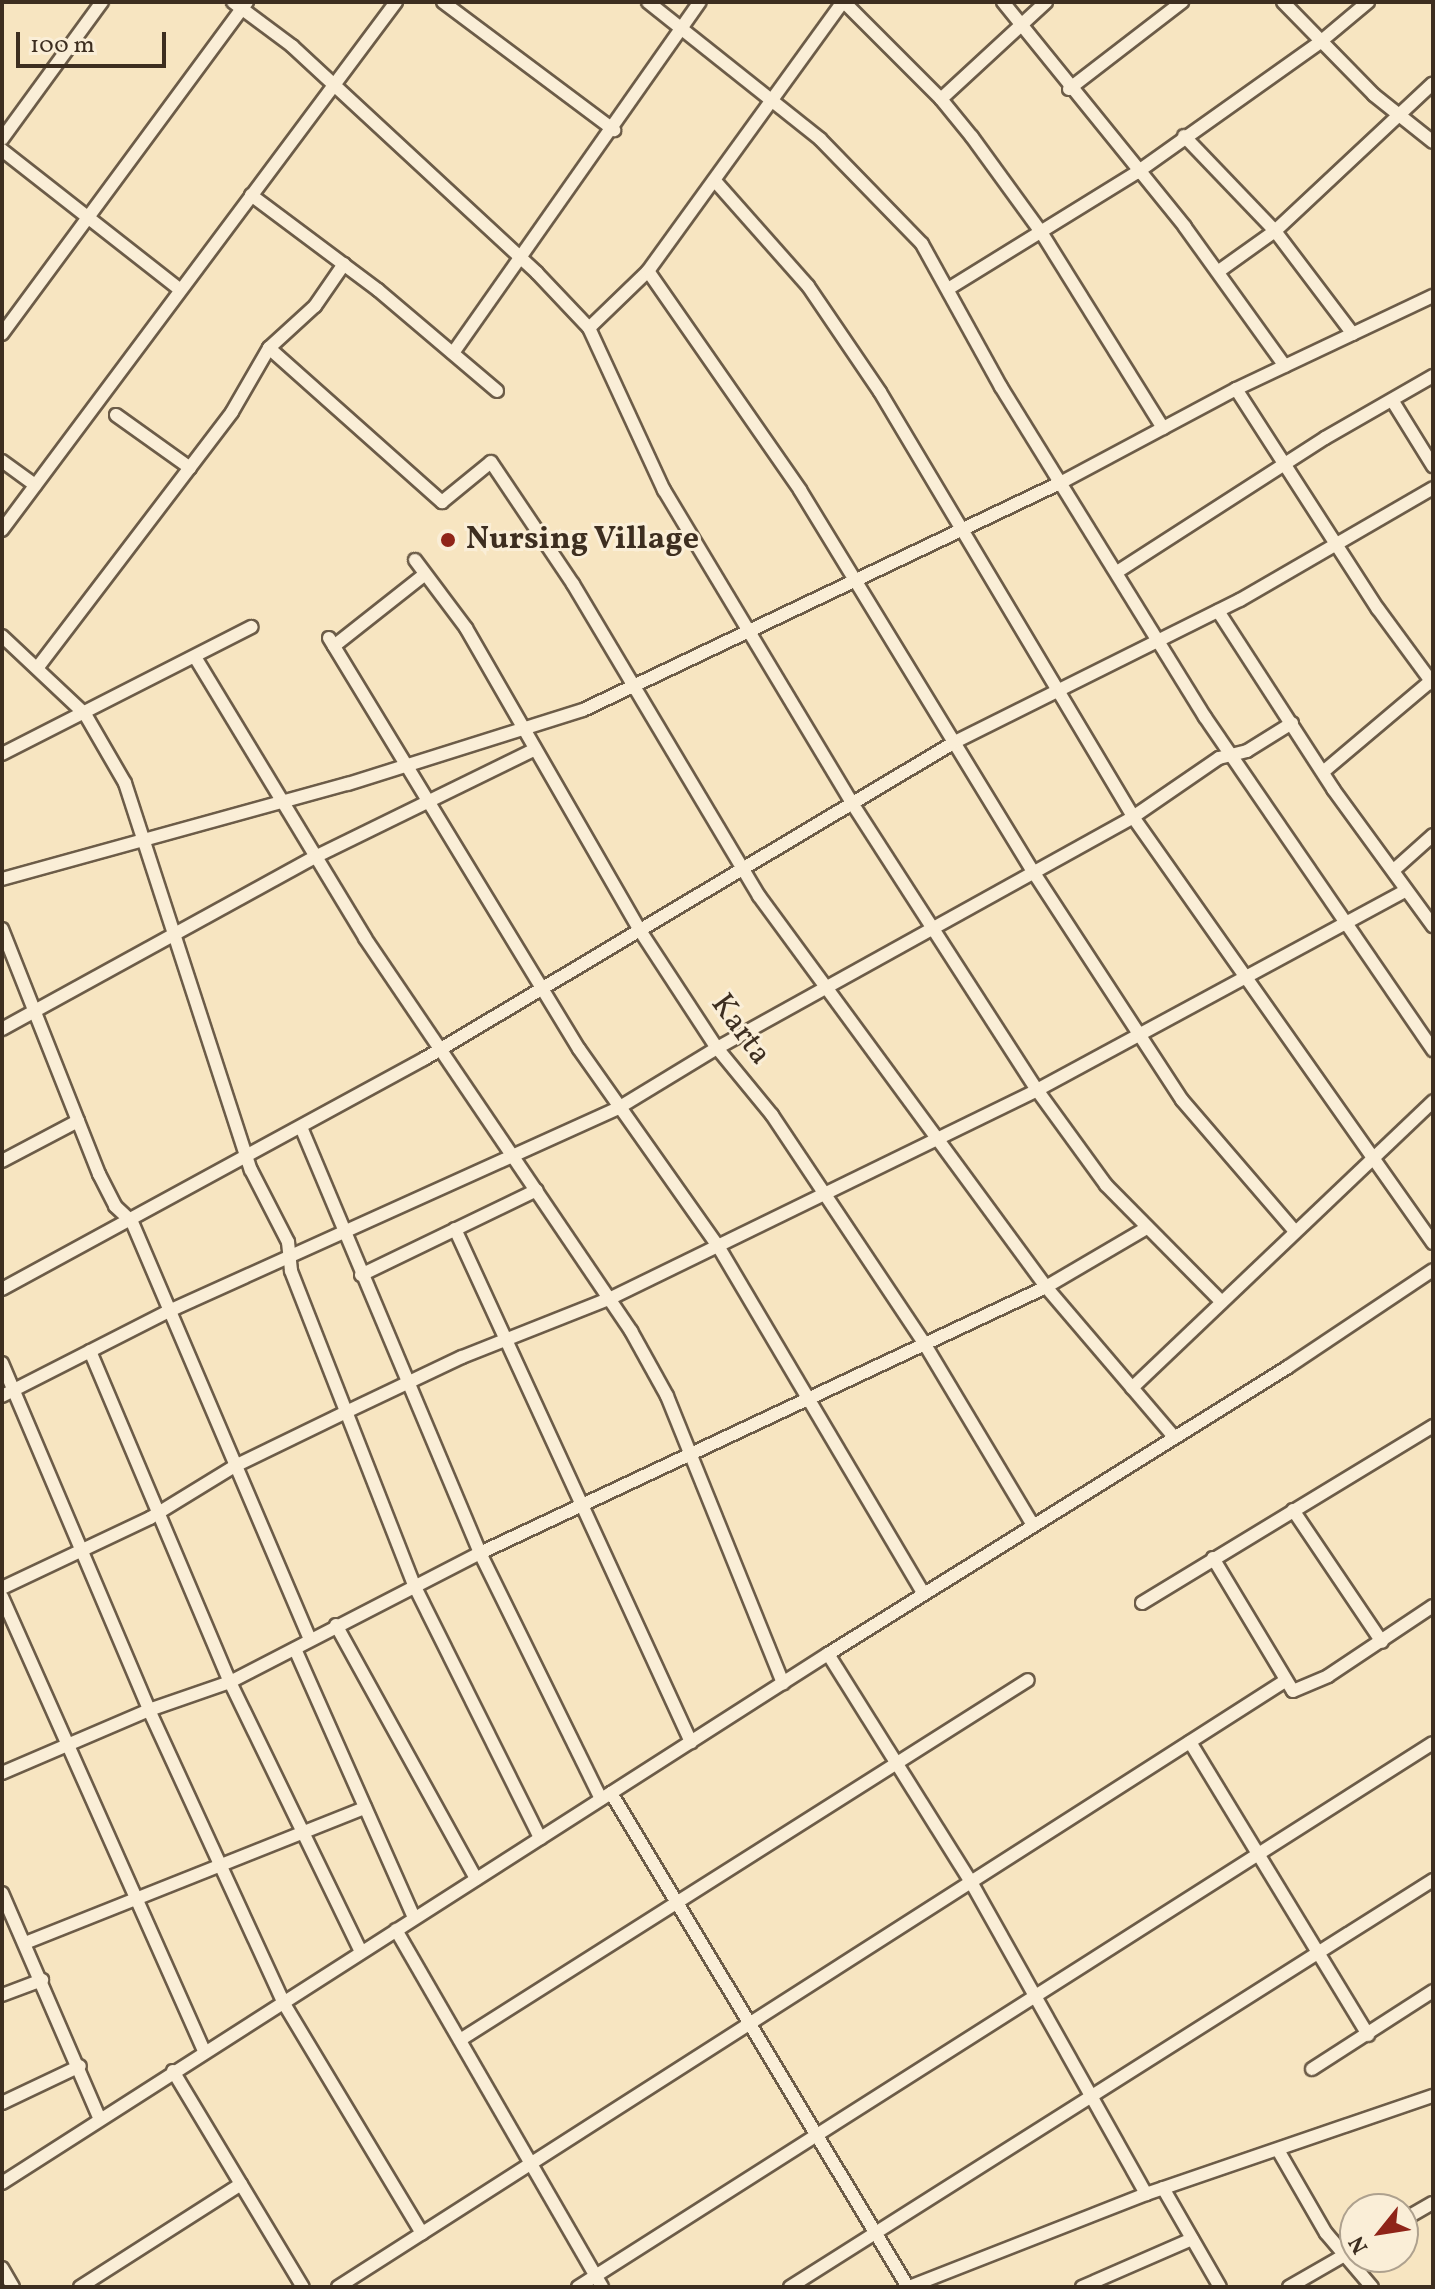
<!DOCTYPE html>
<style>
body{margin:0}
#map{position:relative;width:1435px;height:2289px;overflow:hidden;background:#f7e5c1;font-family:Vollkorn,serif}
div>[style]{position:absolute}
.roads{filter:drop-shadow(2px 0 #6c5c48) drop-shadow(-2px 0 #6c5c48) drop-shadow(0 2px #6c5c48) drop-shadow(0 -2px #6c5c48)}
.minor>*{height:12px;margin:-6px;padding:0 6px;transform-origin:6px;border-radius:6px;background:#faeed7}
.dots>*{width:22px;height:22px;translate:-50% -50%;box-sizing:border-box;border:4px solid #faeed7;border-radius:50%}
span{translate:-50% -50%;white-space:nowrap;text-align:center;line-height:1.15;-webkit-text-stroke:6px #faeed7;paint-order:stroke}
.poi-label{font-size:32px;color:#3d2e20;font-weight:700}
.left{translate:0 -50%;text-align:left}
.street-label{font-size:32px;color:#3d2e20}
.frame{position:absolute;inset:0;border:4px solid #3d2e20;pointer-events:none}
.north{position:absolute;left:1339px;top:2193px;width:80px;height:80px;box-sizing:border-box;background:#faeed7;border:2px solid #aea18e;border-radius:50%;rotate:240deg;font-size:22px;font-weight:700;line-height:32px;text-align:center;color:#3d2e20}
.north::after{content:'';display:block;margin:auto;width:28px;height:36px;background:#8f2418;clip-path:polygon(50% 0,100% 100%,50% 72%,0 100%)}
.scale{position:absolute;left:16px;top:32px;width:150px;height:36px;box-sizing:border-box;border:4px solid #3d2e20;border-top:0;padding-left:10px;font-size:24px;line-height:28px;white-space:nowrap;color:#3d2e20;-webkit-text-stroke:6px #faeed7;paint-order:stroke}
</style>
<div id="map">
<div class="roads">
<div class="minor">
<i style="left:233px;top:2px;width:74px;rotate:36.7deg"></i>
<i style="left:292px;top:46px;width:334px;rotate:42.8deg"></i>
<i style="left:537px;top:273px;width:76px;rotate:46.6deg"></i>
<i style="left:589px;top:328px;width:179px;rotate:65.2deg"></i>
<i style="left:664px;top:490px;width:365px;rotate:59deg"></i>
<i style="left:852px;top:803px;width:341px;rotate:57.2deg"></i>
<i style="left:1037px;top:1090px;width:117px;rotate:54deg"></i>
<i style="left:1106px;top:1185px;width:162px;rotate:45.3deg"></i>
<i style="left:443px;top:2px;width:214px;rotate:36.8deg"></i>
<i style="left:648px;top:2px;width:220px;rotate:38.5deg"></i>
<i style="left:820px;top:139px;width:146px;rotate:45.8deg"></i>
<i style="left:922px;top:244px;width:163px;rotate:61.1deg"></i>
<i style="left:1001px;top:387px;width:388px;rotate:58.3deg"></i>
<i style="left:1205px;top:717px;width:404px;rotate:55.6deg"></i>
<i style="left:844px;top:2px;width:137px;rotate:45deg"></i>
<i style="left:941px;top:99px;width:49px;rotate:50.8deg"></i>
<i style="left:972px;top:137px;width:117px;rotate:54deg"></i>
<i style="left:1041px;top:232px;width:231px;rotate:58.1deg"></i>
<i style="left:1003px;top:2px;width:289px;rotate:51deg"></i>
<i style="left:1185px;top:227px;width:171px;rotate:54.3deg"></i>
<i style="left:1283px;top:2px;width:130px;rotate:45.6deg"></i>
<i style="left:1374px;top:95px;width:75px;rotate:38.5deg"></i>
<i style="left:1069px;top:89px;width:143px;rotate:-37.6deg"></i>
<i style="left:941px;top:99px;width:143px;rotate:-42.7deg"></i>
<i style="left:1184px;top:136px;width:132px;rotate:46.2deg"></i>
<i style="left:1275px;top:231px;width:129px;rotate:52.9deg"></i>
<i style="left:2px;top:139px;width:170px;rotate:-53.9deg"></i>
<i style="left:2px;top:150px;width:224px;rotate:38.1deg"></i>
<i style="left:715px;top:181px;width:140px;rotate:48.5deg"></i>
<i style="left:808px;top:286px;width:128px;rotate:55.8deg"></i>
<i style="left:880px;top:392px;width:495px;rotate:59.2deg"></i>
<i style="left:1133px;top:817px;width:521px;rotate:54.85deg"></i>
<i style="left:251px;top:195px;width:159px;rotate:36.8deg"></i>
<i style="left:378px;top:290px;width:156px;rotate:40.3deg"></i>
<i style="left:648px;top:271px;width:267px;rotate:55.2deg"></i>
<i style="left:800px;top:490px;width:449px;rotate:58.6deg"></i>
<i style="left:1034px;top:873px;width:271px;rotate:56.9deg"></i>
<i style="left:1182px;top:1100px;width:172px;rotate:49.3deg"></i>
<i style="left:1219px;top:271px;width:69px;rotate:-35.5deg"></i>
<i style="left:1275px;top:231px;width:216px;rotate:-43.1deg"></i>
<i style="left:948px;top:289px;width:221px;rotate:-31.7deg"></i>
<i style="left:1136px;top:173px;width:224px;rotate:-35.4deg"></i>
<i style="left:1319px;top:43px;width:64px;rotate:-39.9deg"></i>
<i style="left:589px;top:328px;width:82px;rotate:-44deg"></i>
<i style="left:648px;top:271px;width:332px;rotate:-54.1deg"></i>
<i style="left:2px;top:334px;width:413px;rotate:-53.6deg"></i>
<i style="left:269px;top:348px;width:232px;rotate:41.7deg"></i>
<i style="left:442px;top:502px;width:63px;rotate:-39.2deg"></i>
<i style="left:491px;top:462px;width:147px;rotate:56.1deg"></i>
<i style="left:573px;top:584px;width:363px;rotate:59.2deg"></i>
<i style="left:759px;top:896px;width:485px;rotate:53.7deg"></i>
<i style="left:1046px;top:1287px;width:197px;rotate:49.5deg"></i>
<i style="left:453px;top:353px;width:429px;rotate:-54.9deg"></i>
<i style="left:1236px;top:389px;width:262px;rotate:57.2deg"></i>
<i style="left:1378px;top:609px;width:93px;rotate:53.7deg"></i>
<i style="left:1392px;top:400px;width:78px;rotate:58.2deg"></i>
<i style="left:116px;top:415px;width:91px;rotate:35.6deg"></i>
<i style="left:2px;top:461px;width:41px;rotate:36deg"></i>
<i style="left:2px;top:530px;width:659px;rotate:-53.27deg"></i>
<i style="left:415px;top:560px;width:85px;rotate:53.1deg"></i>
<i style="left:466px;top:628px;width:347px;rotate:60.1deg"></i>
<i style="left:639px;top:929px;width:142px;rotate:56.8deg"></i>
<i style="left:717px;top:1048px;width:87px;rotate:50.6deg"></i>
<i style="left:772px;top:1115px;width:274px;rotate:56.3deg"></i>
<i style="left:924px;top:1343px;width:212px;rotate:59.1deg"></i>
<i style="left:1117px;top:572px;width:247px;rotate:-32.8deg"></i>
<i style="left:1325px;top:438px;width:125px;rotate:-29.9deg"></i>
<i style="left:1218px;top:611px;width:212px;rotate:57.1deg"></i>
<i style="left:1333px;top:789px;width:170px;rotate:53.9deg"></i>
<i style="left:2px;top:636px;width:114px;rotate:43.2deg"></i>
<i style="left:85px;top:714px;width:80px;rotate:59.9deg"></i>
<i style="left:125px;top:783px;width:407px;rotate:72deg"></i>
<i style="left:251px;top:1170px;width:81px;rotate:62.8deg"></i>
<i style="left:288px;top:1242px;width:29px;rotate:84deg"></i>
<i style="left:291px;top:1271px;width:337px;rotate:68.6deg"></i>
<i style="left:414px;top:1585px;width:283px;rotate:63.5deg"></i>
<i style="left:329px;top:638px;width:481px;rotate:58.7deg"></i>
<i style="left:579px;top:1049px;width:241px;rotate:54.8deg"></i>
<i style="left:718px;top:1246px;width:404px;rotate:59.4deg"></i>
<i style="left:334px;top:646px;width:115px;rotate:-38.3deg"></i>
<i style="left:195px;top:657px;width:328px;rotate:58.8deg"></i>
<i style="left:365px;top:938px;width:475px;rotate:55.9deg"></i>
<i style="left:631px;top:1331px;width:74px;rotate:61deg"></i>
<i style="left:667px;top:1396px;width:310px;rotate:68deg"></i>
<i style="left:38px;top:667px;width:320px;rotate:-52.7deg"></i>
<i style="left:232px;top:412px;width:74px;rotate:-60deg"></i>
<i style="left:269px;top:348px;width:62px;rotate:-42.4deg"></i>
<i style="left:315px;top:306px;width:51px;rotate:-55.4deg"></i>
<i style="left:2px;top:754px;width:280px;rotate:-27deg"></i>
<i style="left:1323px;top:772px;width:144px;rotate:-40.2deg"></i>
<i style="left:1395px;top:869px;width:51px;rotate:-41.8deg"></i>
<i style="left:2px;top:879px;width:359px;rotate:-15.4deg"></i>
<i style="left:348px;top:784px;width:246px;rotate:-17.5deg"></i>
<i style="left:583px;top:710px;width:533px;rotate:-25.46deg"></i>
<i style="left:1064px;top:481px;width:195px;rotate:-28.1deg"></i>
<i style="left:1236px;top:389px;width:218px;rotate:-25.3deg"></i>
<i style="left:2px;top:929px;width:264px;rotate:68.4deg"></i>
<i style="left:99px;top:1174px;width:36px;rotate:63deg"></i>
<i style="left:115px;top:1206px;width:23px;rotate:43deg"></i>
<i style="left:132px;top:1222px;width:454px;rotate:66.9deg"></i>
<i style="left:2px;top:1029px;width:357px;rotate:-28.8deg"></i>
<i style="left:315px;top:857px;width:245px;rotate:-26.1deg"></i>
<i style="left:301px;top:1127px;width:462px;rotate:67.2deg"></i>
<i style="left:480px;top:1553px;width:274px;rotate:63.8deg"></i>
<i style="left:2px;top:1161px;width:86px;rotate:-27.8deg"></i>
<i style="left:455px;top:1229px;width:565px;rotate:65.3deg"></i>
<i style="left:361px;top:1275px;width:195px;rotate:-25.8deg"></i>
<i style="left:2px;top:1289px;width:481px;rotate:-28.6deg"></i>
<i style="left:424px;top:1059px;width:618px;rotate:-30.84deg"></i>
<i style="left:955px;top:742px;width:318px;rotate:-26.5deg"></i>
<i style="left:1240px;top:600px;width:223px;rotate:-30.1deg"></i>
<i style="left:90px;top:1351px;width:359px;rotate:67.1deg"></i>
<i style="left:230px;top:1682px;width:300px;rotate:64.1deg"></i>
<i style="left:2px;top:1363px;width:377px;rotate:67deg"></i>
<i style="left:149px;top:1710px;width:321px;rotate:65.3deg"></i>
<i style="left:283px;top:2002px;width:270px;rotate:59deg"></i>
<i style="left:1132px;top:1388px;width:416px;rotate:-43.6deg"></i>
<i style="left:2px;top:1396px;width:187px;rotate:-27deg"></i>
<i style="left:169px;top:1311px;width:495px;rotate:-24.3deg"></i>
<i style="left:620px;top:1107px;width:114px;rotate:-31.3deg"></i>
<i style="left:717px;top:1048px;width:476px;rotate:-29deg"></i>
<i style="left:1133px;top:817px;width:104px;rotate:-34.5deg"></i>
<i style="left:1219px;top:758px;width:29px;rotate:-14deg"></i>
<i style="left:1247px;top:751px;width:53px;rotate:-31.9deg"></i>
<i style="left:1293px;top:1510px;width:159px;rotate:56deg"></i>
<i style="left:1213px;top:1558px;width:155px;rotate:59deg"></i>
<i style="left:1293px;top:1691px;width:38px;rotate:-23deg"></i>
<i style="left:1328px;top:1676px;width:126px;rotate:-33.7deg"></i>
<i style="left:2px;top:1588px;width:164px;rotate:-25.3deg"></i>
<i style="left:150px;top:1518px;width:100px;rotate:-31.5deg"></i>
<i style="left:235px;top:1466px;width:123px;rotate:-25.9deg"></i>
<i style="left:346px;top:1412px;width:128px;rotate:-25.4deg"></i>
<i style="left:462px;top:1357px;width:160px;rotate:-21.6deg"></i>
<i style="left:611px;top:1298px;width:474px;rotate:-26deg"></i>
<i style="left:1037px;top:1090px;width:418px;rotate:-28.4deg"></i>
<i style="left:2px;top:1597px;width:498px;rotate:66deg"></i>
<i style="left:1142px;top:1603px;width:341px;rotate:-31.3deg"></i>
<i style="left:336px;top:1625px;width:290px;rotate:61.1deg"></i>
<i style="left:295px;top:1649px;width:294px;rotate:66.1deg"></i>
<i style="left:828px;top:1654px;width:269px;rotate:57.9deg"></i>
<i style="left:971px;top:1882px;width:358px;rotate:60.7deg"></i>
<i style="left:1190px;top:1742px;width:343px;rotate:58.7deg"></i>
<i style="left:2px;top:1773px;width:160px;rotate:-23.2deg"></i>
<i style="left:149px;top:1710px;width:86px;rotate:-19.1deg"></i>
<i style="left:230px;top:1682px;width:281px;rotate:-27.3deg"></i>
<i style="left:480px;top:1553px;width:625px;rotate:-25.17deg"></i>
<i style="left:1046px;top:1287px;width:115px;rotate:-30.4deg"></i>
<i style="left:611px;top:1793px;width:576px;rotate:58.99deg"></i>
<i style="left:2px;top:1893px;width:246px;rotate:66.6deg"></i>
<i style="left:396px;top:1930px;width:412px;rotate:60deg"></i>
<i style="left:25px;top:1943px;width:366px;rotate:-21.7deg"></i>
<i style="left:2px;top:1995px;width:43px;rotate:-20.6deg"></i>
<i style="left:460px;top:2040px;width:672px;rotate:-32.37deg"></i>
<i style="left:1312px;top:2069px;width:144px;rotate:-32.8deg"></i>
<i style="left:173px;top:2071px;width:252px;rotate:59deg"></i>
<i style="left:2px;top:2103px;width:86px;rotate:-25.4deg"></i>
<i style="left:1278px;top:2150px;width:96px;rotate:60deg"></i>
<i style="left:1326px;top:2233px;width:71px;rotate:49.6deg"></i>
<i style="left:2px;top:2183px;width:981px;rotate:-32.64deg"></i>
<i style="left:828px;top:1654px;width:542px;rotate:-31.96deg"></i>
<i style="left:1288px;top:1367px;width:174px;rotate:-33.8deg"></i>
<i style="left:1163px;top:2188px;width:114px;rotate:60.1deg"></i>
<i style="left:1403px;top:2220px;width:34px;rotate:-30deg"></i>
<i style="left:2px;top:2268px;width:22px;rotate:60deg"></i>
<i style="left:80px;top:2287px;width:191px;rotate:-32.6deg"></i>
<i style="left:338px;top:2287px;width:1124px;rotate:-32.62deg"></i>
<i style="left:578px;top:2287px;width:1013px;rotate:-32.47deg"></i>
<i style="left:790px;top:2287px;width:761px;rotate:-32.33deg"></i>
<i style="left:909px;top:2287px;width:255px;rotate:-21.4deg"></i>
<i style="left:1146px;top:2194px;width:303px;rotate:-18.9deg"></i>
<i style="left:1082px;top:2287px;width:120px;rotate:-23.6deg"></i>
<i style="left:1289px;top:2287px;width:76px;rotate:-29.9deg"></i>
</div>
</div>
<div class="dots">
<i style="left:448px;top:540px;background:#8f2418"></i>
</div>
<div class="poi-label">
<span class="left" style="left:466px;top:540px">Nursing Village</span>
</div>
<div class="street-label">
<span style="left:740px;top:1030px;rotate:54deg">Karta</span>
</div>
<div class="frame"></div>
<div class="north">N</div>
<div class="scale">100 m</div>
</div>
